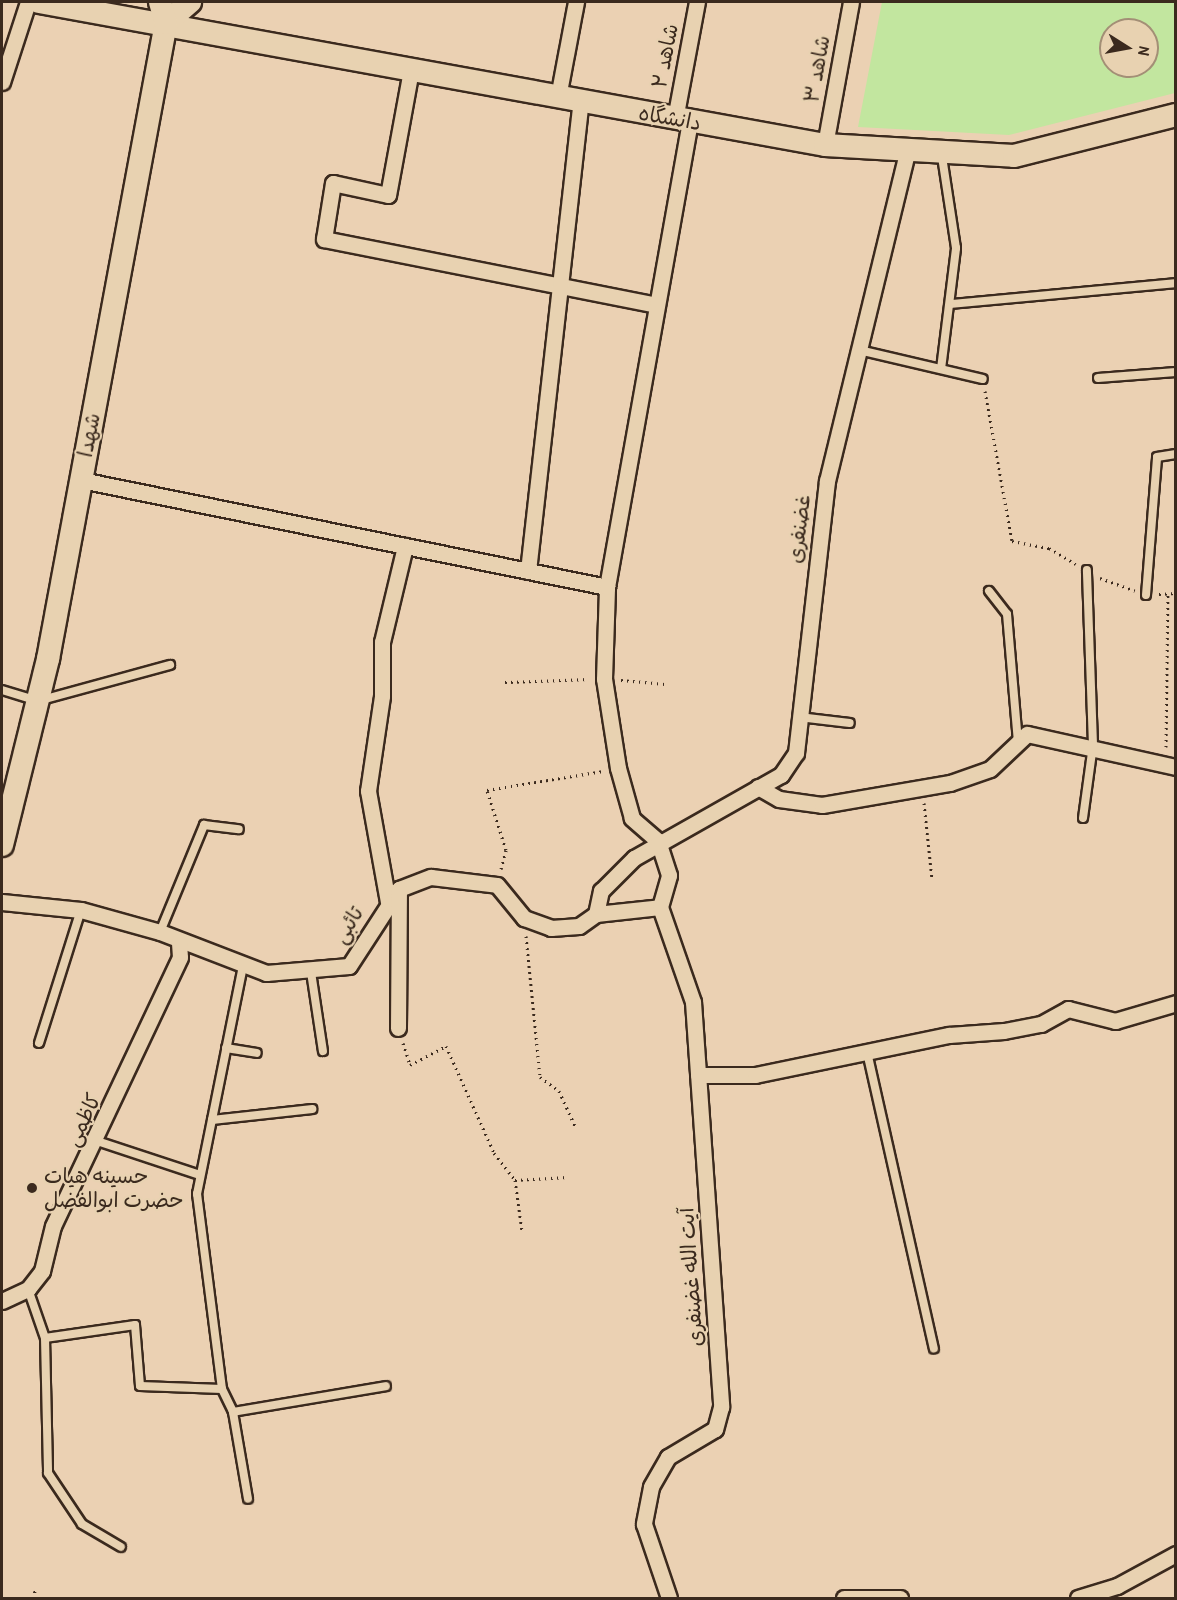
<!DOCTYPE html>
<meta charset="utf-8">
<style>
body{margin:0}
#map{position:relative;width:1177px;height:1600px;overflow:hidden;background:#ebd1b3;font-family:"Patrick Hand","Playpen Sans Arabic",sans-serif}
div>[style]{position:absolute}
.green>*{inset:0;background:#c2e69f}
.path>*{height:3px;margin-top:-1.5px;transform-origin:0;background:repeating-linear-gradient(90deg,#3b2a1e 0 1.5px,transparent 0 6px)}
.roads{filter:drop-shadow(2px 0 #3b2a1e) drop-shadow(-2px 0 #3b2a1e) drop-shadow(0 2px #3b2a1e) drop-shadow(0 -2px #3b2a1e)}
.lane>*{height:8px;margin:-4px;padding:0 4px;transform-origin:4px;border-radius:4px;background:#e8d2b1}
.street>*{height:15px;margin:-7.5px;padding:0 7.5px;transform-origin:7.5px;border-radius:7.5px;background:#e8d2b1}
.secondary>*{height:22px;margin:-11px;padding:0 11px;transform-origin:11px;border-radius:11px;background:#e8d2b1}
.dots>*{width:16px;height:16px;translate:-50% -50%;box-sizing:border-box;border:3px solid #e8d2b1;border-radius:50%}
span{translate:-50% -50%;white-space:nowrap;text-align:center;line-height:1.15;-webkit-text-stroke:4.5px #e8d2b1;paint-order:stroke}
.street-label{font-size:21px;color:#3b2a1e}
.poi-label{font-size:21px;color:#3b2a1e}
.left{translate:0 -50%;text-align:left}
.frame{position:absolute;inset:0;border:3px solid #3b2a1e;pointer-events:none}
.north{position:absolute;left:1099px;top:18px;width:60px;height:60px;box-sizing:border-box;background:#e8d2b1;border:2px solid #a38f76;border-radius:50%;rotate:101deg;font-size:16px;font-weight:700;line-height:24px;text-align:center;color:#3b2a1e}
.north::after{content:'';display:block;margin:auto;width:21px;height:27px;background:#3b2a1e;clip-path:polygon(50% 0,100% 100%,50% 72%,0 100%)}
</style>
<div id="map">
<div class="green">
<i style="clip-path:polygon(evenodd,882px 2px,1175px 2px,1175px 93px,1009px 135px,858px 127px,882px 2px,1111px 30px,1147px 30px,1147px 66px,1111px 66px,1111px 30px)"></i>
</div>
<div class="path">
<i style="left:985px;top:391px;width:152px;rotate:79.8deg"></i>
<i style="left:1012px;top:541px;width:38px;rotate:11deg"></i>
<i style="left:1049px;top:548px;width:31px;rotate:31deg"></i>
<i style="left:1100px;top:578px;width:37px;rotate:20deg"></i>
<i style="left:1159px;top:594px;width:17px;rotate:-3deg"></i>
<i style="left:621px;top:680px;width:44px;rotate:5.2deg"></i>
<i style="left:505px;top:682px;width:83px;rotate:-2.1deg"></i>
<i style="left:1166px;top:747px;width:154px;rotate:-89.3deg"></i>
<i style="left:924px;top:803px;width:76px;rotate:84deg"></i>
<i style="left:501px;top:869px;width:20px;rotate:-75deg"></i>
<i style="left:506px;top:850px;width:63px;rotate:-107.6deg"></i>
<i style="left:487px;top:790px;width:118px;rotate:-9.3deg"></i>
<i style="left:526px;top:936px;width:142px;rotate:84.3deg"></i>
<i style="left:540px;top:1077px;width:24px;rotate:36deg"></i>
<i style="left:559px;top:1091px;width:41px;rotate:65.3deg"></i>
<i style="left:403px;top:1043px;width:23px;rotate:72deg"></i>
<i style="left:410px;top:1065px;width:41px;rotate:-27.8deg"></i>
<i style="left:446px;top:1046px;width:117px;rotate:65.8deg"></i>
<i style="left:494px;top:1153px;width:34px;rotate:52deg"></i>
<i style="left:515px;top:1180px;width:51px;rotate:82.2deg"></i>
<i style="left:515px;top:1180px;width:52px;rotate:-3.3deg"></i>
<i style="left:32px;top:1598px;width:10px;rotate:-66deg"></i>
</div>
<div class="roads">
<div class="lane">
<i style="left:951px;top:304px;width:226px;rotate:-5.3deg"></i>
<i style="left:859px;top:350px;width:127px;rotate:13.2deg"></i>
<i style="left:941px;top:369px;width:122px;rotate:-82.9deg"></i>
<i style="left:956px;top:248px;width:93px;rotate:-98.7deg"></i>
<i style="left:1098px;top:378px;width:78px;rotate:-4.4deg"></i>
<i style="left:989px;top:591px;width:29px;rotate:52deg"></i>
<i style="left:1007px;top:614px;width:128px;rotate:85.1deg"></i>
<i style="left:1146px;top:595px;width:138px;rotate:-85.4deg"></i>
<i style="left:1157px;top:457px;width:19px;rotate:-9deg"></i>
<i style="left:2px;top:690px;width:38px;rotate:17deg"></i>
<i style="left:38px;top:701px;width:137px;rotate:-15.3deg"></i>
<i style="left:799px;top:717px;width:51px;rotate:6.7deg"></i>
<i style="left:1083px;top:818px;width:74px;rotate:-82.2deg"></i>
<i style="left:1093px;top:745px;width:175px;rotate:-92deg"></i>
<i style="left:160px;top:932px;width:116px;rotate:-67.6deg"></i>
<i style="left:204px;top:825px;width:35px;rotate:7deg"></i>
<i style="left:311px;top:972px;width:80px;rotate:81.4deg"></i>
<i style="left:39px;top:1043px;width:139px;rotate:-72.5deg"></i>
<i style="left:226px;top:1048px;width:31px;rotate:9deg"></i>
<i style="left:867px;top:1052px;width:304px;rotate:77.3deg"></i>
<i style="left:212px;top:1120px;width:101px;rotate:-6.3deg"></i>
<i style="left:97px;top:1141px;width:108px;rotate:18.3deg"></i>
<i style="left:28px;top:1289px;width:52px;rotate:70.9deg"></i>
<i style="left:45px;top:1338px;width:135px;rotate:88.7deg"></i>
<i style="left:48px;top:1473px;width:61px;rotate:56.3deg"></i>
<i style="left:82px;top:1524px;width:45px;rotate:30.5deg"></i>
<i style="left:45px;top:1338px;width:91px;rotate:-8.2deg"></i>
<i style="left:135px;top:1325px;width:61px;rotate:85.3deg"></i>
<i style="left:140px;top:1386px;width:82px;rotate:2.1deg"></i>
<i style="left:222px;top:1389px;width:197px;rotate:-97.3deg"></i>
<i style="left:197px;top:1194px;width:234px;rotate:-78.6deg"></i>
<i style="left:222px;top:1389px;width:25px;rotate:64deg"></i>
<i style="left:233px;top:1412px;width:155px;rotate:-9.6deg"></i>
<i style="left:233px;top:1412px;width:88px;rotate:80.2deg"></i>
</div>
<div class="street">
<i style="left:411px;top:70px;width:127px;rotate:100.4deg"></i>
<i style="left:388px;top:195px;width:56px;rotate:-167.7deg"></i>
<i style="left:333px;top:183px;width:57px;rotate:99.1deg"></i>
<i style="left:324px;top:239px;width:339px;rotate:11.2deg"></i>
<i style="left:2px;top:82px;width:84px;rotate:-72deg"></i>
<i style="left:558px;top:97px;width:97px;rotate:-79.3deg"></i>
<i style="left:675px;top:119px;width:119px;rotate:-79.4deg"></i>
<i style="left:825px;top:145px;width:145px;rotate:-79.7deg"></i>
<i style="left:81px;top:480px;width:537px;rotate:11.5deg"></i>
<i style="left:528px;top:571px;width:473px;rotate:-83.6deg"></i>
<i style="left:758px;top:787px;width:24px;rotate:30deg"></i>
<i style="left:779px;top:799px;width:43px;rotate:7.9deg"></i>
<i style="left:822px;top:805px;width:130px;rotate:-9.8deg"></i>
<i style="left:950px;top:783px;width:42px;rotate:-19.3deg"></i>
<i style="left:990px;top:769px;width:51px;rotate:-43.4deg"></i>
<i style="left:1027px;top:734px;width:153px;rotate:12.5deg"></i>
<i style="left:2px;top:902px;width:79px;rotate:5.8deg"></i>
<i style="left:81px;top:910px;width:82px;rotate:15.6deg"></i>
<i style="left:160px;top:932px;width:114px;rotate:21.1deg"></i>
<i style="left:266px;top:973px;width:83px;rotate:-4.8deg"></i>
<i style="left:349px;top:966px;width:92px;rotate:-57deg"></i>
<i style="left:399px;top:889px;width:34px;rotate:-21deg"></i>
<i style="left:431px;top:877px;width:66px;rotate:6.9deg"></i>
<i style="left:497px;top:885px;width:43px;rotate:50.7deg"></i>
<i style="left:524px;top:918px;width:29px;rotate:20deg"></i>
<i style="left:551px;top:928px;width:28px;rotate:-4deg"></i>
<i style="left:579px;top:926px;width:21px;rotate:-35deg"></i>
<i style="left:596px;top:914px;width:64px;rotate:-6.2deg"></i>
<i style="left:660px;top:907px;width:101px;rotate:70.8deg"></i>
<i style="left:693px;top:1002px;width:406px;rotate:86deg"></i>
<i style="left:721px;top:1407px;width:23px;rotate:105deg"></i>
<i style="left:715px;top:1429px;width:55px;rotate:149.2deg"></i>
<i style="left:668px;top:1457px;width:34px;rotate:120deg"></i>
<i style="left:651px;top:1487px;width:38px;rotate:101deg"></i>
<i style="left:644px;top:1524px;width:78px;rotate:71.3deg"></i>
<i style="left:388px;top:902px;width:113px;rotate:-100.2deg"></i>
<i style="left:368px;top:791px;width:96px;rotate:-81.6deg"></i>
<i style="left:382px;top:696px;width:54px;rotate:-90deg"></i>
<i style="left:382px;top:642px;width:99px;rotate:-76.5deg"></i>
<i style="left:660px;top:907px;width:33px;rotate:-74deg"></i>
<i style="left:669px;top:875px;width:36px;rotate:-108deg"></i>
<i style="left:658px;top:841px;width:35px;rotate:-139deg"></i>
<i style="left:632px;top:818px;width:52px;rotate:-105.6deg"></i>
<i style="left:618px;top:768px;width:90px;rotate:-98.9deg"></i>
<i style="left:604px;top:679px;width:92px;rotate:-88.1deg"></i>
<i style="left:607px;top:587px;width:473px;rotate:-79.9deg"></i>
<i style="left:596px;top:914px;width:24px;rotate:-78deg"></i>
<i style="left:601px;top:891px;width:47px;rotate:-45deg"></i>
<i style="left:634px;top:858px;width:169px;rotate:-29.5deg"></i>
<i style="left:781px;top:775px;width:27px;rotate:-56deg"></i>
<i style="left:796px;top:753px;width:274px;rotate:-83.5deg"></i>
<i style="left:827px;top:481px;width:338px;rotate:-76.3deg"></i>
<i style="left:398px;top:1028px;width:139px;rotate:-89.6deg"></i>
<i style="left:698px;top:1075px;width:57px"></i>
<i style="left:755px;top:1075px;width:198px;rotate:-11.7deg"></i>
<i style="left:949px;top:1035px;width:55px;rotate:-4.2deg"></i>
<i style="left:1004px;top:1031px;width:38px;rotate:-11deg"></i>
<i style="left:1041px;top:1024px;width:31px;rotate:-29deg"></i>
<i style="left:1068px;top:1009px;width:49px;rotate:14.3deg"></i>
<i style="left:1115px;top:1021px;width:64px;rotate:-16.4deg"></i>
<i style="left:2px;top:1301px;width:29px;rotate:-25deg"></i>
<i style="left:28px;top:1289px;width:23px;rotate:-52deg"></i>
<i style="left:42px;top:1271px;width:46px;rotate:-76.3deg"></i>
<i style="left:53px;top:1226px;width:297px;rotate:-64.7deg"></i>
<i style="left:180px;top:957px;width:16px;rotate:-94deg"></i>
<i style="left:844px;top:1598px;width:56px"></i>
<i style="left:1078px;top:1598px;width:41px;rotate:-17.1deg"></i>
<i style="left:1117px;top:1586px;width:67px;rotate:-28.5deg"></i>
</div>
<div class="secondary">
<i style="left:39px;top:2px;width:799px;rotate:10.31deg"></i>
<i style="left:825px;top:145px;width:189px;rotate:3.3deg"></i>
<i style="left:1014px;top:156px;width:167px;rotate:-14.2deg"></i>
<i style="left:166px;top:23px;width:32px;rotate:-41deg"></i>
<i style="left:2px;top:845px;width:192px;rotate:-76.1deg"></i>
<i style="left:48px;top:659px;width:647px;rotate:-79.49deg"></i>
<i style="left:166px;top:23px;width:22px;rotate:-106deg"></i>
</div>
</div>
<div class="dots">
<i style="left:32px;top:1188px;background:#3b2a1e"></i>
</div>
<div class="street-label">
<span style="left:665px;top:56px;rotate:-79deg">شاهد ۲</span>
<span style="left:817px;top:69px;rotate:-80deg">شاهد ۳</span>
<span style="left:670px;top:118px;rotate:10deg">دانشگاه</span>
<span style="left:89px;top:435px;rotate:-79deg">شهدا</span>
<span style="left:799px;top:529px;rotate:-83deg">غضنفری</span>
<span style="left:348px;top:925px;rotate:-59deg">تائبی</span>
<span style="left:83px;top:1120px;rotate:-64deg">کاظمی</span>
<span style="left:691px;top:1277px;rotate:-94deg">آیت الله غضنفری</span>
</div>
<div class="poi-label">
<span class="left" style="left:44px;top:1188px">حسینه هیات<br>حضرت ابوالفضل</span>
</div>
<div class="frame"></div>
<div class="north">N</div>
</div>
